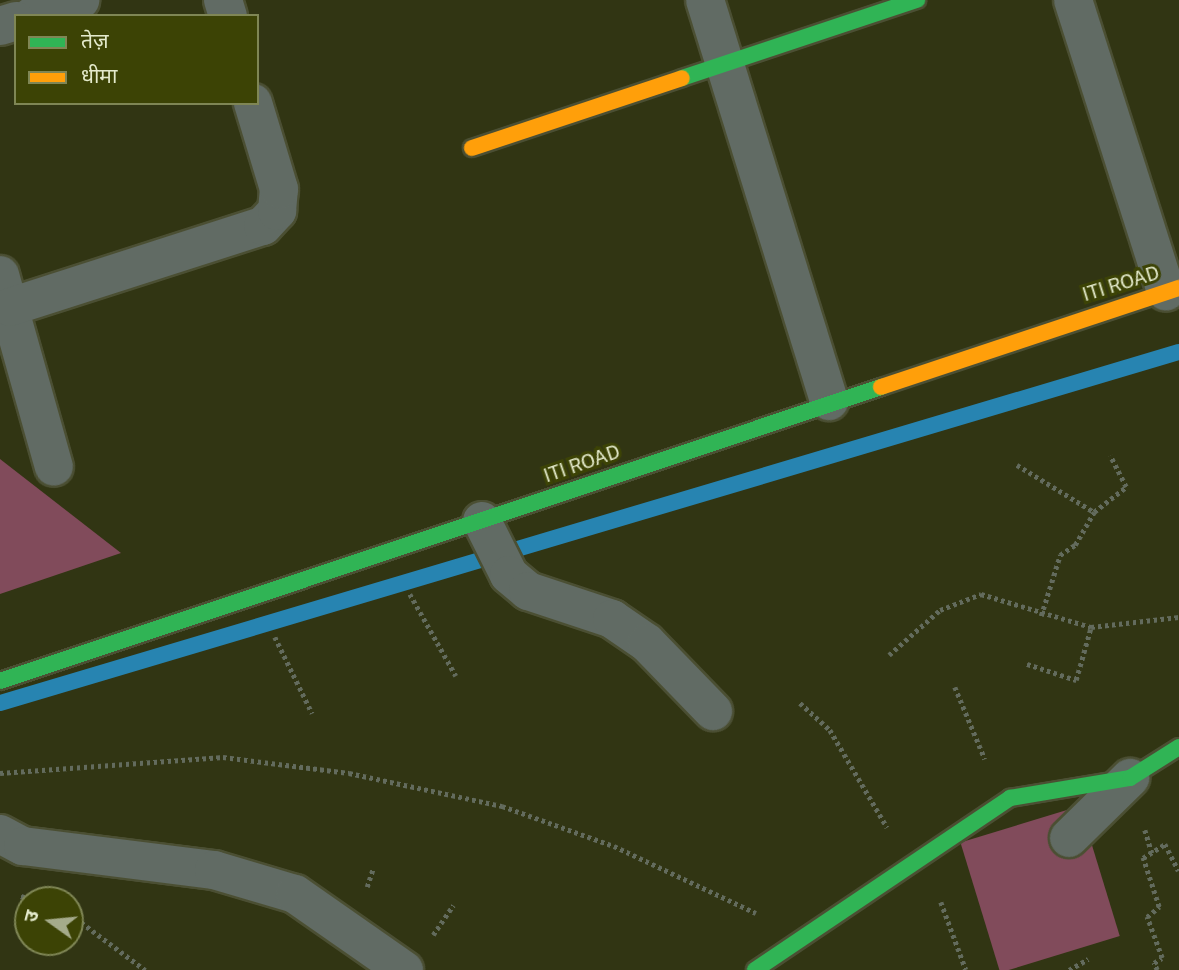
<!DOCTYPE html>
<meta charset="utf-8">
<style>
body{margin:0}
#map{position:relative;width:1179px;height:970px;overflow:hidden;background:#313513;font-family:"Public Sans","Noto Sans Devanagari",sans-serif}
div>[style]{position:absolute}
.green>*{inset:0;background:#814b5b;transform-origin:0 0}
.stream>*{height:16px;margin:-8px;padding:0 8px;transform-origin:8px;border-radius:8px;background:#2784b1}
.path>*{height:4.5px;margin-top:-2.25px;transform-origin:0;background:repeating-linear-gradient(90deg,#636b5d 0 3.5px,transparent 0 7px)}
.roads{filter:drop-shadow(2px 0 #4b4f33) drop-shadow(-2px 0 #4b4f33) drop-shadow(0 2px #4b4f33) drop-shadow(0 -2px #4b4f33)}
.street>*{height:38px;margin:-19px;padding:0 19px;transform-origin:19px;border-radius:19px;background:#616b64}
.fast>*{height:16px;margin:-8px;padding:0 8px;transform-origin:8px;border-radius:8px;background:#30b455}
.slow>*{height:16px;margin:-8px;padding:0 8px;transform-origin:8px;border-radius:8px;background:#ff9f0a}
span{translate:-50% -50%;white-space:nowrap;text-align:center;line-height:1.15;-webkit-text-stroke:6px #3c4305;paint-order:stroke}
.street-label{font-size:19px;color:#e4eacc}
.legend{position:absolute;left:14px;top:14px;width:245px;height:91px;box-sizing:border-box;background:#3c4305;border:2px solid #7f8655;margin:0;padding:9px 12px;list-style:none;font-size:21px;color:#e4eacc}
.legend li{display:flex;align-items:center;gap:14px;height:35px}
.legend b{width:35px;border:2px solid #7f8655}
.north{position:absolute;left:14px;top:886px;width:70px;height:70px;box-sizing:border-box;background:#3c4305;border:2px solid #7f8655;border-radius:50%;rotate:285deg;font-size:19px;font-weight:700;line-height:28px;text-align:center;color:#e4eacc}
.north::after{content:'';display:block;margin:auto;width:24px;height:32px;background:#a5ab8b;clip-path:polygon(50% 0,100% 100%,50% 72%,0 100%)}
</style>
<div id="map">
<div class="green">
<i style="clip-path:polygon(0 459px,121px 553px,0 594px)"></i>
<i style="left:1080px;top:806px;width:136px;height:125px;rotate:73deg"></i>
</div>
<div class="stream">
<i style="left:0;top:703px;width:1230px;rotate:-16.58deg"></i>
</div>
<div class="path">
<i style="left:1017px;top:465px;width:90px;rotate:31.4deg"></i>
<i style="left:410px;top:594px;width:94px;rotate:60.7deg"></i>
<i style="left:1041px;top:616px;width:64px;rotate:-72.7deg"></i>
<i style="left:1060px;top:555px;width:18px;rotate:-34deg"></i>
<i style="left:1075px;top:545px;width:38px;rotate:-60deg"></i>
<i style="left:1094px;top:512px;width:41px;rotate:-38deg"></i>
<i style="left:1126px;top:487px;width:35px;rotate:-117deg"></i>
<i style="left:275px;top:637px;width:85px;rotate:64deg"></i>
<i style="left:889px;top:655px;width:68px;rotate:-41.4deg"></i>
<i style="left:940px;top:610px;width:44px;rotate:-21.3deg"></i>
<i style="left:981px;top:594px;width:115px;rotate:16.7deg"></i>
<i style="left:1091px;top:627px;width:89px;rotate:-6.5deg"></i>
<i style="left:1027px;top:664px;width:52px;rotate:18.1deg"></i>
<i style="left:1076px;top:680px;width:55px;rotate:-74.2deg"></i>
<i style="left:955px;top:687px;width:78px;rotate:67.4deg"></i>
<i style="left:800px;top:703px;width:40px;rotate:42deg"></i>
<i style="left:830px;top:730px;width:113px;rotate:59.6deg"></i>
<i style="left:0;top:773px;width:224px;rotate:-4.1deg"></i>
<i style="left:223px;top:757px;width:127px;rotate:7.2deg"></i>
<i style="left:349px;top:773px;width:157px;rotate:12.2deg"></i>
<i style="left:502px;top:806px;width:119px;rotate:19.7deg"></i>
<i style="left:614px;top:846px;width:157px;rotate:25.3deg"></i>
<i style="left:1145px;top:830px;width:24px;rotate:73deg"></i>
<i style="left:367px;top:887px;width:19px;rotate:-72deg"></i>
<i style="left:21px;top:896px;width:13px;rotate:18deg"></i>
<i style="left:941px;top:902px;width:72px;rotate:69.8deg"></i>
<i style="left:70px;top:914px;width:94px;rotate:36.7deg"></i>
<i style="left:433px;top:935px;width:36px;rotate:-56deg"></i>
<i style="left:1069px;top:970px;width:22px;rotate:-30deg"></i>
<i style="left:1157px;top:970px;width:8px;rotate:-113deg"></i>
<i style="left:1154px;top:963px;width:9px;rotate:-32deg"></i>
<i style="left:1162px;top:958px;width:44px;rotate:-110.1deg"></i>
<i style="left:1147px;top:917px;width:16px;rotate:-40deg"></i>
<i style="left:1159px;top:907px;width:52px;rotate:-108.1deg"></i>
<i style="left:1143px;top:858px;width:26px;rotate:-32deg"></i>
<i style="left:1165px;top:844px;width:30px;rotate:63deg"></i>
</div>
<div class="roads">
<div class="street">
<i style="left:223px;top:0;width:17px;rotate:73deg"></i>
<i style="left:705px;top:0;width:420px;rotate:72.8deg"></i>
<i style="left:1073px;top:0;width:306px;rotate:72.3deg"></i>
<i style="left:32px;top:16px;width:51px;rotate:-18.4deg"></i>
<i style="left:0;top:26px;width:17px;rotate:-17deg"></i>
<i style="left:0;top:275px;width:199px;rotate:74.3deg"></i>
<i style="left:10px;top:307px;width:266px;rotate:-17.8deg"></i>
<i style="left:263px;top:226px;width:21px;rotate:-47deg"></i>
<i style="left:277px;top:211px;width:22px;rotate:-85deg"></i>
<i style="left:279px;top:189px;width:90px;rotate:-106.8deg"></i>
<i style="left:482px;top:521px;width:60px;rotate:63.4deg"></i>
<i style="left:509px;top:575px;width:25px;rotate:40deg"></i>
<i style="left:528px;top:591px;width:89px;rotate:18.4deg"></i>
<i style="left:612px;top:619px;width:42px;rotate:34.4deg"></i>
<i style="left:647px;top:643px;width:95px;rotate:45.9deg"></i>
<i style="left:0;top:834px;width:26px;rotate:28deg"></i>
<i style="left:23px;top:846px;width:193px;rotate:7.2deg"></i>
<i style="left:214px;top:870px;width:84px;rotate:16.5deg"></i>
<i style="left:295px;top:894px;width:133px;rotate:34.9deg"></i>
<i style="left:1069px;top:838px;width:86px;rotate:-44.5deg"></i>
</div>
<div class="fast">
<i style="left:682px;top:78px;width:248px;rotate:-18.4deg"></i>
<i style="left:0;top:681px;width:929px;rotate:-18.45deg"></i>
<i style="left:755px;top:970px;width:308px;rotate:-34deg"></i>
<i style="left:1010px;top:798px;width:122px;rotate:-9.5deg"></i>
<i style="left:1130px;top:778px;width:58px;rotate:-32.3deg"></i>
</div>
<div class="slow">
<i style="left:472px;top:148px;width:221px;rotate:-18.4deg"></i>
<i style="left:881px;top:387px;width:314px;rotate:-18.4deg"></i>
</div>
</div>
<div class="street-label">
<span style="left:1121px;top:284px;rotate:-17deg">ITI ROAD</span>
<span style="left:582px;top:464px;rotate:-19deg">ITI ROAD</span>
</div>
<ul class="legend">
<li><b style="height:9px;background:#30b455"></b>तेज़</li>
<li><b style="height:9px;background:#ff9f0a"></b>धीमा</li>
</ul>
<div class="north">उ</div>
</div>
